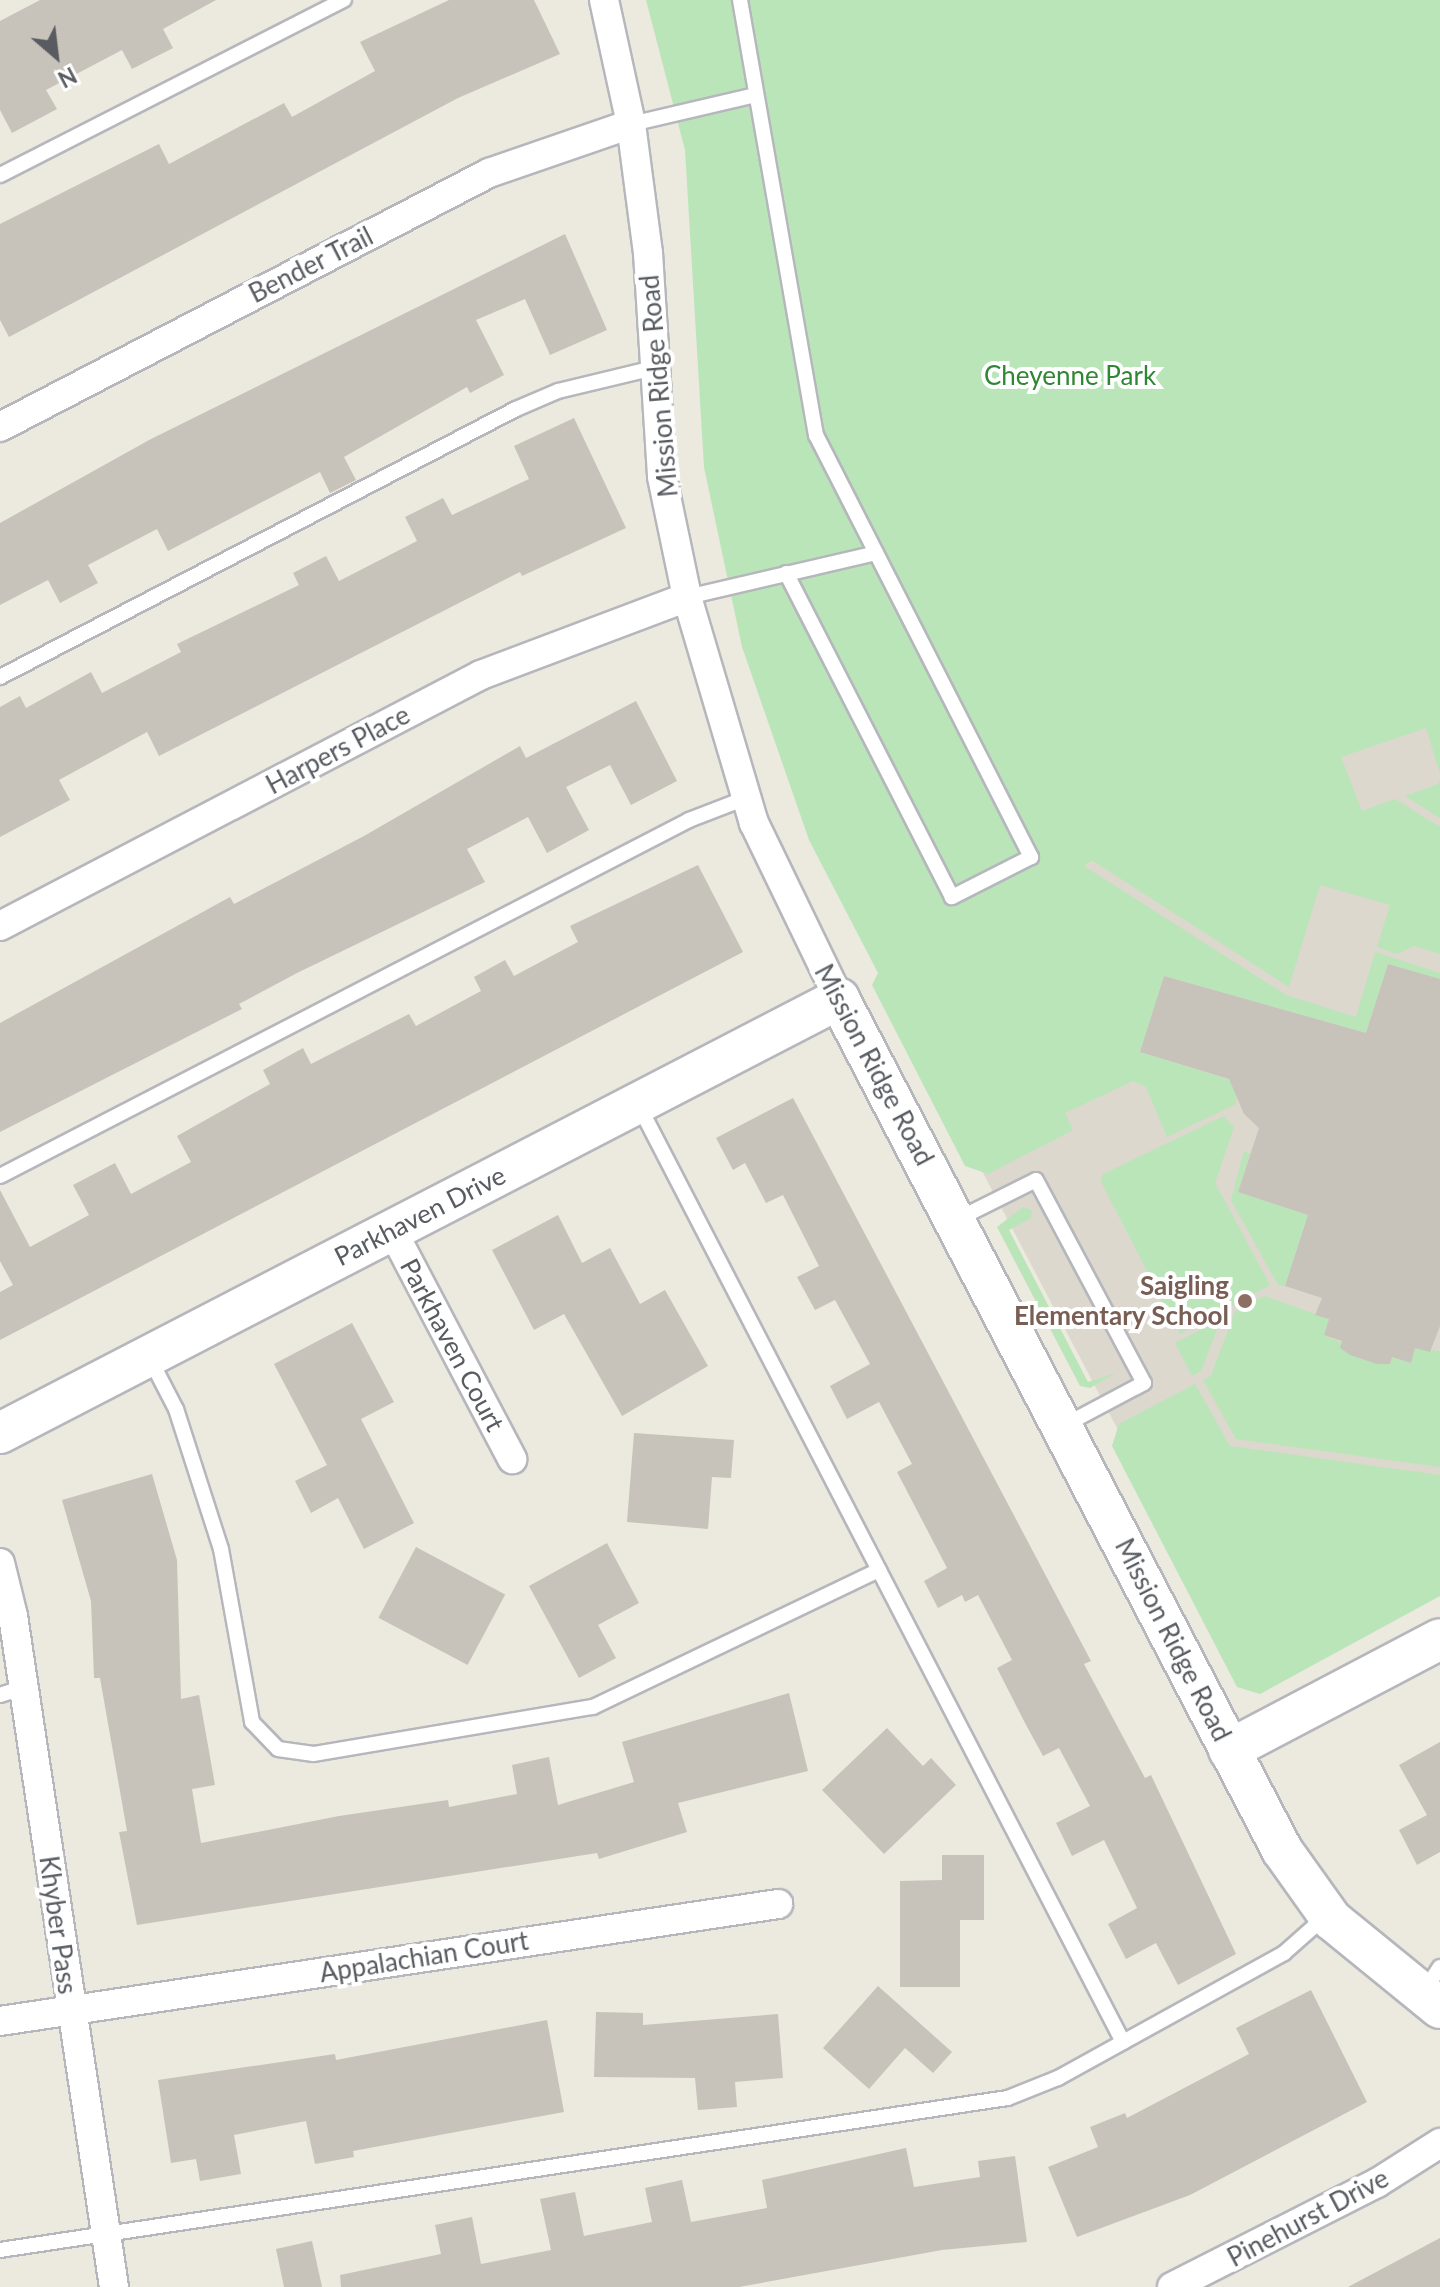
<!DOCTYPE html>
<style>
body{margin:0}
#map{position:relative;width:1440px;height:2287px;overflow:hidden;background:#ece9de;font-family:Lato,sans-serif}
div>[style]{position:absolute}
.education>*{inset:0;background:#dcd8cd}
.green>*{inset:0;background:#b9e5b9}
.building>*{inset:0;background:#c7c3bb;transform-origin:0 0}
.roads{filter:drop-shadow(2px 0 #b5b7bc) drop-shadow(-2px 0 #b5b7bc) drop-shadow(0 2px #b5b7bc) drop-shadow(0 -2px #b5b7bc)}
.lane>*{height:14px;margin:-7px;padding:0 7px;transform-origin:7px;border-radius:7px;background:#fff}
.street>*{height:28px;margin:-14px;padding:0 14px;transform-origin:14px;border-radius:14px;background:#fff}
.secondary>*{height:40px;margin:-20px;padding:0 20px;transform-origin:20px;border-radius:20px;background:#fff}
.dots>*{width:22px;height:22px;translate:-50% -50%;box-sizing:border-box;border:4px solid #fff;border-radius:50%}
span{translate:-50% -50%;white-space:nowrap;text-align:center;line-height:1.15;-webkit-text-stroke:8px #fff;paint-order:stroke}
.street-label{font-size:26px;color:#585c61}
.park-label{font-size:26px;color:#308733}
.education-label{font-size:26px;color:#785e54;font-weight:700}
.right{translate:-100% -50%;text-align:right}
.north{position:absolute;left:16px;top:16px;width:80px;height:80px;-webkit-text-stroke:6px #fff;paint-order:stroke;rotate:152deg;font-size:22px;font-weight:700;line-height:32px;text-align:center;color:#585c61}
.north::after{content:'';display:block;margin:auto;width:28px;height:36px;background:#585c61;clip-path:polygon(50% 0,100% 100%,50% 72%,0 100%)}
</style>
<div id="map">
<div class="education">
<i style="clip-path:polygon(1440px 681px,1440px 1588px,1253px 1687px,878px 973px)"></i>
</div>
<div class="green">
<i style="clip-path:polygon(646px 0,1440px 0,1440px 774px,1426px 728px,1341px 757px,1362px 811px,1395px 799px,1440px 827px,1440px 954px,1414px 946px,1397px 954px,1377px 947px,1390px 905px,1320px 885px,1289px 987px,1093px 861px,1084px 866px,1286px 995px,1356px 1017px,1375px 952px,1440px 973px,1440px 979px,1388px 964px,1366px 1033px,1164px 976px,1140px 1052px,1237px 1082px,1236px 1104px,1167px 1137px,1146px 1087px,1133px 1081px,1065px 1113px,1073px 1130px,988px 1174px,965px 1166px,872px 985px,878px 973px,809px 840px,742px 647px,704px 467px,685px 150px)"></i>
<i style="clip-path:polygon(1440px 781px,1440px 818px,1405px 796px,1438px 784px)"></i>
<i style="clip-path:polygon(1224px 1116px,1234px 1127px,1215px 1183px,1270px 1285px,1180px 1334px,1101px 1182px,1103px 1174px)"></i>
<i style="clip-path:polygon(1244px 1151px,1250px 1154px,1238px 1192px,1308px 1215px,1285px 1286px,1278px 1285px,1231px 1200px)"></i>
<i style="clip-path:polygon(1023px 1207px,1032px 1210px,1031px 1218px,1009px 1230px,1088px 1382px,1116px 1373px,1090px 1388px,1080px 1386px,997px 1227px)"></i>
<i style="clip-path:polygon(1264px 1296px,1329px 1319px,1324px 1335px,1390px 1363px,1392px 1357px,1410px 1363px,1415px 1348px,1440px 1351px,1440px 1467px,1236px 1439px,1203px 1380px,1211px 1376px,1235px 1311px)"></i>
<i style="clip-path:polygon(1221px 1319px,1201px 1371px,1192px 1376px,1175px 1343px)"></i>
<i style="clip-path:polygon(1195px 1384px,1230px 1446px,1440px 1475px,1440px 1596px,1260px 1694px,1237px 1687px,1112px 1446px,1119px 1424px)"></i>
</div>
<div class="building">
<i style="clip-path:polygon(40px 0,216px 0,163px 29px,173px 48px,132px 69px,122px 50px,46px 90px,57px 109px,12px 133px,0 110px,0 21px)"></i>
<i style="clip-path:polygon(449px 0,534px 0,560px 54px,458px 98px,9px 337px,0 320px,0 224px,159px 144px,169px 164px,284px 103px,292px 117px,375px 71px,360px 42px)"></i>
<i style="clip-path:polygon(565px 234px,607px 330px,550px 355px,525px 299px,476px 320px,504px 375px,470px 393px,467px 387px,344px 457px,356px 480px,330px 493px,320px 472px,168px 551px,157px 529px,88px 565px,98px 583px,60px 603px,48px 580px,0 605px,0 523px,151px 439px)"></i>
<i style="clip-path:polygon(574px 418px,626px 528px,522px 576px,520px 572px,159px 756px,147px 732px,59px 780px,70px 800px,0 837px,0 707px,20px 696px,26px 708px,91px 672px,102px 693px,181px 652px,177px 644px,299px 585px,293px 573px,326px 556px,339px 581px,417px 541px,405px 517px,443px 498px,452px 515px,529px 479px,514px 446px)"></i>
<i style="clip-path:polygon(636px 701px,677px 781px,631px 805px,610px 765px,566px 787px,589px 830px,547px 853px,528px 817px,467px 849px,485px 882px,297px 973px,239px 1004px,242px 1009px,0 1132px,0 1023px,230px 897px,234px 904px,364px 836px,520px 746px,526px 758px)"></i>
<i style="clip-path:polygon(698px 865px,743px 952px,0 1340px,0 1292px,13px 1285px,0 1261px,0 1190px,30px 1247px,89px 1215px,73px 1185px,115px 1163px,131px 1194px,191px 1162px,177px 1136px,270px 1084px,263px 1070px,303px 1048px,311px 1064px,409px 1014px,416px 1026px,481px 991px,474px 977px,505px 960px,514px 976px,578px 942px,570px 926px)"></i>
<i style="clip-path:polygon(1388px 964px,1440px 979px,1440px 1326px,1430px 1352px,1415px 1348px,1411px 1363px,1392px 1357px,1390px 1364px,1377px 1364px,1350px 1355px,1340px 1348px,1342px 1341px,1324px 1335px,1329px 1319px,1315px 1315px,1322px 1298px,1285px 1286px,1308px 1215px,1238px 1192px,1259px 1128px,1244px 1114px,1229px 1079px,1140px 1052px,1164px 976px,1366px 1033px)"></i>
<i style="clip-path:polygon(793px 1098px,1091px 1661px,1084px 1664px,1145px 1778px,1151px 1775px,1236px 1954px,1178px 1985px,1156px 1943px,1126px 1959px,1108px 1924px,1137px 1908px,1104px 1840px,1072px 1856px,1056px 1823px,1090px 1806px,1059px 1748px,1043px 1756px,1025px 1723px,997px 1668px,1012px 1660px,978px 1595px,965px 1602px,962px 1595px,938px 1608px,924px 1581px,947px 1568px,897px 1472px,912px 1464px,879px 1402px,847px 1419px,830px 1386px,870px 1364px,835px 1300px,815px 1310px,797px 1277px,819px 1266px,783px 1195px,766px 1203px,745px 1163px,733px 1170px,716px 1138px)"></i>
<i style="clip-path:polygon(558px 1215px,582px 1263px,610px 1248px,640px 1304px,665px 1290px,708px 1366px,622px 1416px,564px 1314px,534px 1330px,492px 1250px)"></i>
<i style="clip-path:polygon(352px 1323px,394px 1402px,361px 1419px,414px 1523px,364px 1549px,338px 1498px,311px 1513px,295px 1481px,327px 1465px,274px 1364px)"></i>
<i style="clip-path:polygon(634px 1433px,734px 1440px,731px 1478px,712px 1477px,708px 1529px,627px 1522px)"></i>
<i style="clip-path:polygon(152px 1474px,177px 1560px,181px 1699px,199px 1695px,215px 1785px,192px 1789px,201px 1843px,339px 1816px,448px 1800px,449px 1807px,517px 1794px,512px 1765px,549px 1757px,558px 1805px,634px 1782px,622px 1742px,789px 1693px,808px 1771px,678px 1803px,687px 1832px,599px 1859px,597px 1853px,137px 1925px,119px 1832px,127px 1831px,100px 1678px,94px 1678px,91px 1601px,62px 1500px)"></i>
<i style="clip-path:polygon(607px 1543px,639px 1603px,598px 1625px,616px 1658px,579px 1678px,529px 1586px)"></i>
<i style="left:416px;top:1547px;width:101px;height:80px;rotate:28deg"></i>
<i style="clip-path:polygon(887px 1728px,923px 1766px,931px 1758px,956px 1785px,884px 1854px,822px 1790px)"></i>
<i style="clip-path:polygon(1440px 1742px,1440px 1852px,1417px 1865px,1399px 1830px,1427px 1815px,1399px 1765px)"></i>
<i style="clip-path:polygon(942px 1855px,984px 1855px,984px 1920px,960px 1920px,960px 1987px,900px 1987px,900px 1881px,942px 1880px)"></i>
<i style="clip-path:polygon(878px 1986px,952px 2052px,933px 2073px,905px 2048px,869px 2089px,823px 2048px)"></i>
<i style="clip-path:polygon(1311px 1990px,1367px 2102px,1190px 2195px,1077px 2237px,1048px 2167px,1098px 2147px,1090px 2127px,1125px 2113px,1127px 2118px,1249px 2054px,1236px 2028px)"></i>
<i style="clip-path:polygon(596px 2012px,643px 2013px,643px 2025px,778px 2014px,783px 2078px,735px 2082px,737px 2107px,698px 2110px,695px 2078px,594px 2077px)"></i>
<i style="clip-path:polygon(547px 2020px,564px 2112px,353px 2151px,354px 2157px,315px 2164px,306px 2121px,234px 2135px,241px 2174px,200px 2181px,196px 2159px,171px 2163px,158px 2080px,335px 2054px,336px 2060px)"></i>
<i style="clip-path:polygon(906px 2148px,914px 2187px,980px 2177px,978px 2161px,1015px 2156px,1027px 2242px,942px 2250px,739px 2287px,341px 2287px,340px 2275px,441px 2254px,435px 2225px,472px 2217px,481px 2264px,551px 2250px,540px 2199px,575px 2192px,584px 2236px,652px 2222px,645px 2188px,682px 2180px,691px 2222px,767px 2208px,762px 2180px)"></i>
<i style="clip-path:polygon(1440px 2238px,1440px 2287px,1348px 2287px)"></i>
<i style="clip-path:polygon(312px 2241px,322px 2287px,284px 2287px,276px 2249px)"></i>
</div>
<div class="roads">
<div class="lane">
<i style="left:740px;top:0;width:442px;rotate:80.1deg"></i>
<i style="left:816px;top:435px;width:474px;rotate:63deg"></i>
<i style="left:1031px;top:857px;width:89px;rotate:153.1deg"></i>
<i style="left:952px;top:897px;width:364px;rotate:-117.1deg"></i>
<i style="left:631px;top:124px;width:128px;rotate:-13.1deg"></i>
<i style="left:0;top:175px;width:386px;rotate:-27deg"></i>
<i style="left:687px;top:597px;width:194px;rotate:-13.1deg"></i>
<i style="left:0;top:677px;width:581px;rotate:-27.45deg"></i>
<i style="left:516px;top:409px;width:46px;rotate:-23.2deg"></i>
<i style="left:558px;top:391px;width:99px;rotate:-13.5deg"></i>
<i style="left:638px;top:1104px;width:1056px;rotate:62.66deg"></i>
<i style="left:0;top:1176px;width:776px;rotate:-27.32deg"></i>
<i style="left:689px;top:820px;width:61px;rotate:-21.1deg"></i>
<i style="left:956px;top:1220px;width:89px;rotate:-26.6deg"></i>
<i style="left:1036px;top:1180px;width:230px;rotate:62deg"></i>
<i style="left:1144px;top:1383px;width:92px;rotate:152deg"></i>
<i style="left:149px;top:1357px;width:59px;rotate:62.6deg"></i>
<i style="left:176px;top:1409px;width:147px;rotate:72.2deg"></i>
<i style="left:221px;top:1549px;width:176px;rotate:79.8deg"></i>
<i style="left:252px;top:1722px;width:37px;rotate:46deg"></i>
<i style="left:278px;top:1749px;width:36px;rotate:8deg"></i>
<i style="left:314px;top:1754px;width:283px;rotate:-9.6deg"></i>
<i style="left:593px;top:1707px;width:317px;rotate:-25.6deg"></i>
<i style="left:0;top:1695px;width:25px;rotate:-18deg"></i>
<i style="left:1423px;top:1993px;width:31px;rotate:-57deg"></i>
<i style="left:0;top:2250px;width:1019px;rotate:-8.58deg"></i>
<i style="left:1008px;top:2098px;width:54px;rotate:-21.8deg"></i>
<i style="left:1058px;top:2078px;width:258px;rotate:-28.9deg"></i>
<i style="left:1284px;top:1953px;width:56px;rotate:-41.4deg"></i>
</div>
<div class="street">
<i style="left:604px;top:0;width:127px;rotate:77.7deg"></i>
<i style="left:631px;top:124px;width:130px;rotate:82.5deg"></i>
<i style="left:648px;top:253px;width:224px;rotate:86.4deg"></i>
<i style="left:662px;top:477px;width:123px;rotate:78.2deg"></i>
<i style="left:687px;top:597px;width:236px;rotate:73.5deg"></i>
<i style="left:754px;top:823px;width:195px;rotate:64.2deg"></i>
<i style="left:0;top:427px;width:551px;rotate:-27.45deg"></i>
<i style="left:489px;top:173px;width:150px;rotate:-19deg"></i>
<i style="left:0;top:926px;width:543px;rotate:-27.56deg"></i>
<i style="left:481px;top:675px;width:220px;rotate:-20.7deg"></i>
<i style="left:392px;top:1230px;width:259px;rotate:62.3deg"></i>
<i style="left:0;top:1563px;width:55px;rotate:76.2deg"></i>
<i style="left:13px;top:1616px;width:679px;rotate:81.44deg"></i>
<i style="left:0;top:2021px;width:787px;rotate:-8.55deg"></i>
<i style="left:1172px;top:2287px;width:230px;rotate:-26.9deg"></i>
<i style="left:1377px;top:2183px;width:75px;rotate:-32.4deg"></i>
</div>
<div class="secondary">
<i style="left:0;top:1433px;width:945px;rotate:-27.35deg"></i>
<i style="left:839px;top:999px;width:959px;rotate:62.5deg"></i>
<i style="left:1282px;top:1850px;width:86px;rotate:54.5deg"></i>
<i style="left:1332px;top:1920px;width:139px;rotate:39.2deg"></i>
<i style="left:1229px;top:1750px;width:238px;rotate:-27.7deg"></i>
</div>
</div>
<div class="dots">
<i style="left:1245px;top:1301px;background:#8d6e63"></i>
</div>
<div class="street-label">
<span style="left:311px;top:265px;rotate:-27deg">Bender Trail</span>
<span style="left:659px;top:386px;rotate:-95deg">Mission Ridge Road</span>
<span style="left:338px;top:750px;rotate:-28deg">Harpers Place</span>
<span style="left:874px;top:1065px;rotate:62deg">Mission Ridge Road</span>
<span style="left:420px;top:1216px;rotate:-27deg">Parkhaven Drive</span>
<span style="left:452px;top:1345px;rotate:62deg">Parkhaven Court</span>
<span style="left:1173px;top:1640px;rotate:63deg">Mission Ridge Road</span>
<span style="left:58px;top:1925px;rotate:82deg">Khyber Pass</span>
<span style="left:424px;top:1957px;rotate:-9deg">Appalachian Court</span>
<span style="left:1308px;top:2218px;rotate:-28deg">Pinehurst Drive</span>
</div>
<div class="park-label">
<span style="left:1070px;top:376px">Cheyenne Park</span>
</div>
<div class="education-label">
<span class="right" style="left:1229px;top:1301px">Saigling<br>Elementary School</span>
</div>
<div class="north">N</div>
</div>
